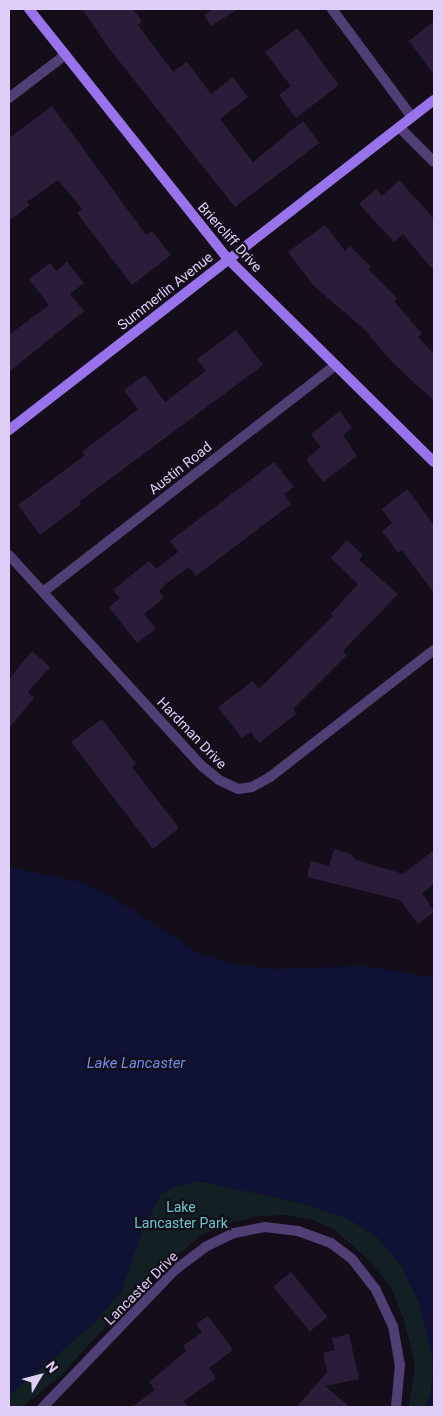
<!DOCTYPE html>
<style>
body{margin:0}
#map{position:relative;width:443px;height:1416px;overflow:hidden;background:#140e1b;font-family:Roboto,sans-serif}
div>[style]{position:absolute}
.green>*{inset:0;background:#122024}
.water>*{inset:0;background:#0f1234}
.building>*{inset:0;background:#2b1d3a;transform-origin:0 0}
.street>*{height:10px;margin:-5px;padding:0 5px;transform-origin:5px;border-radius:5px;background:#503f74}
.secondary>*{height:10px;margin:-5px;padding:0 5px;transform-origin:5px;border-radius:5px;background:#9873eb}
span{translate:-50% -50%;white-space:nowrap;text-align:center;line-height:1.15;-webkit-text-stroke:4.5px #140e1b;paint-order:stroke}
.street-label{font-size:14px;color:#dfcff8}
.park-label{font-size:14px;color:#66cacd}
.water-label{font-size:15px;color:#6b8cea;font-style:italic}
.frame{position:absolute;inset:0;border:10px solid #dfcff8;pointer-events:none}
.north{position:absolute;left:15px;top:1351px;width:50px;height:50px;-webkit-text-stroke:4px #140e1b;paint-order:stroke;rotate:53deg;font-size:14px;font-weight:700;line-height:20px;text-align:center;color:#dfcff8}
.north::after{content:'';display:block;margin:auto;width:18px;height:22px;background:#dfcff8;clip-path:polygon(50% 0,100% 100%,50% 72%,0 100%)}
</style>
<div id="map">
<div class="green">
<i style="clip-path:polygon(198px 1181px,298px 1202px,349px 1219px,378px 1238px,401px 1265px,419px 1302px,430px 1339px,434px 1364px,431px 1393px,425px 1407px,409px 1407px,415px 1365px,404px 1319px,391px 1288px,372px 1263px,335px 1230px,313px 1220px,286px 1215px,259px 1216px,229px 1223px,201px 1235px,150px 1279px,57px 1379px,22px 1407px,9px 1407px,9px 1395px,92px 1325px,122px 1290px,141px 1234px,160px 1195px,173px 1187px)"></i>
</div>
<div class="water">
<i style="clip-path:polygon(9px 867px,81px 882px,108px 895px,199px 953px,232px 964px,275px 969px,363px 966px,434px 977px,434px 1364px,419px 1302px,401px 1265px,378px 1238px,349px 1219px,298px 1202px,198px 1181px,173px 1187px,160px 1195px,141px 1234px,122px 1290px,92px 1325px,9px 1395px)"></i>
<i style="clip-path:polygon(434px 1364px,434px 1407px,425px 1407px,431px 1393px)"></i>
</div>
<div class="building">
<i style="clip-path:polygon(82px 9px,133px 9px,142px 21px,138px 25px,173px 72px,187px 62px,211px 94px,233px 77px,248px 97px,220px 119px,253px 162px,303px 121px,319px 143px,235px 207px,108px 47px)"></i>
<i style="clip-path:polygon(213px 9px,238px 9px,211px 26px,204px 15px)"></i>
<i style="clip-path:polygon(434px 21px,434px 75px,409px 41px)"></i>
<i style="clip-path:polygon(297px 28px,339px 85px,296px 118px,279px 95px,291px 86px,265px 52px)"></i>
<i style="clip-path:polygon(52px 106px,146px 235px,152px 231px,171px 255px,132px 285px,77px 213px,82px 209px,58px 180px,27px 202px,30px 205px,9px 221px,9px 138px)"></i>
<i style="clip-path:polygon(399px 180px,434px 219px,434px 271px,403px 234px,394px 242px,359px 204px,376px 189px,382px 196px)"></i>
<i style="clip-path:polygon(325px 225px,345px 251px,350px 246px,371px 267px,368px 269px,397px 298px,394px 301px,422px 334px,418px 337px,434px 354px,434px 401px,390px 360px,365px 330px,314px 286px,288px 252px)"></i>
<i style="clip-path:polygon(67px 262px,84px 283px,70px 294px,84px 311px,9px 372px,9px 335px,49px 305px,29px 279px,50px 263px,56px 271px)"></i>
<i style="clip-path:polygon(236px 330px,263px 365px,79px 502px,81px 504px,40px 535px,18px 505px,85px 455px,82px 452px,138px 409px,124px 390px,145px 375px,165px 402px,206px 371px,197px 359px)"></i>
<i style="clip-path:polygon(340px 411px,352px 428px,343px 435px,357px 456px,323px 482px,306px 459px,321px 447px,311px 434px)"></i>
<i style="clip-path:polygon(274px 462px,294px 487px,284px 494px,291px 504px,196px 576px,189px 567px,167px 583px,159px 591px,164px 598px,144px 614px,156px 629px,137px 643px,109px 607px,120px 598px,113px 590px,149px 561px,156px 569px,178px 552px,170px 541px)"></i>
<i style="clip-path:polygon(407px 489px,434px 525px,434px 593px,402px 550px,398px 553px,382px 531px,392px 523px,382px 509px)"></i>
<i style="clip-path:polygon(347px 540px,363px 555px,359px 560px,398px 594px,343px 651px,347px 655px,293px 709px,296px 714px,259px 743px,251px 732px,242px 738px,218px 707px,253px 681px,259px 689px,333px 616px,331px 614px,358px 584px,331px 558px)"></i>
<i style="clip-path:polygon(32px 651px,50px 667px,28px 692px,34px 698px,9px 728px,9px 679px)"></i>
<i style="clip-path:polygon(102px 719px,136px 764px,132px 767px,179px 828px,153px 849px,71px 742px)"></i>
<i style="clip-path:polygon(334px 849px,351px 854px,356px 860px,403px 874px,434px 850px,434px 884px,422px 893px,434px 912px,418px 924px,400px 900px,307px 877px,311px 861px,329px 866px)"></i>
<i style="left:291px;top:1272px;width:58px;height:23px;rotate:51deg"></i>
<i style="clip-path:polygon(208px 1316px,233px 1350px,209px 1368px,216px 1378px,184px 1401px,189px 1407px,132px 1407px,155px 1390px,149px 1382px,186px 1351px,183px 1346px,202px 1332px,196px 1324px)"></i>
<i style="clip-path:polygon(349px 1334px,359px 1379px,325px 1386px,350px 1407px,297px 1407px,327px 1372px,323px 1353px,335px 1350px,332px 1338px)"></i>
</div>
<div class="street">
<i style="left:332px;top:9px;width:134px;rotate:53.5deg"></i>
<i style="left:9px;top:98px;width:71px;rotate:-37.5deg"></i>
<i style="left:399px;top:127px;width:49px;rotate:45deg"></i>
<i style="left:9px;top:555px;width:286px;rotate:47.6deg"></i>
<i style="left:202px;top:766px;width:22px;rotate:39deg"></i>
<i style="left:219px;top:780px;width:21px;rotate:25deg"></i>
<i style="left:238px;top:789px;width:14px;rotate:-8deg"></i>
<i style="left:252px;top:787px;width:21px;rotate:-29deg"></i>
<i style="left:270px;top:777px;width:207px;rotate:-37.8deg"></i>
<i style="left:43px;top:592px;width:368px;rotate:-37.8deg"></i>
<i style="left:43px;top:1407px;width:190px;rotate:-46.1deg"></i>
<i style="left:175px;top:1270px;width:38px;rotate:-37deg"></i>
<i style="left:205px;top:1247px;width:32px;rotate:-26deg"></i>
<i style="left:234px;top:1233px;width:32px;rotate:-11deg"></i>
<i style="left:265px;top:1227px;width:33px;rotate:7deg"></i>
<i style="left:298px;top:1231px;width:35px;rotate:20deg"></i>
<i style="left:331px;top:1243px;width:26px;rotate:37deg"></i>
<i style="left:352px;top:1259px;width:39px;rotate:52deg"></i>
<i style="left:376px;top:1290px;width:40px;rotate:65deg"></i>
<i style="left:393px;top:1326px;width:39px;rotate:80deg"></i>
<i style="left:400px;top:1364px;width:43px;rotate:95.3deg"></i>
</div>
<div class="secondary">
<i style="left:29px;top:9px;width:320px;rotate:51.5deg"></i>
<i style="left:228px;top:259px;width:289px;rotate:44.6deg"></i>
<i style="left:9px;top:430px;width:538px;rotate:-37.83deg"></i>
</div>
<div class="street-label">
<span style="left:230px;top:237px;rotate:48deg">Briercliff Drive</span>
<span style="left:165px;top:291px;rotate:-38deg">Summerlin Avenue</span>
<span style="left:180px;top:468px;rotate:-38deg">Austin Road</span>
<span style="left:192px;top:733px;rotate:46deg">Hardman Drive</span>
<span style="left:141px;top:1288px;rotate:-45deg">Lancaster Drive</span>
</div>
<div class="park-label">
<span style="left:181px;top:1215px">Lake<br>Lancaster Park</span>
</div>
<div class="water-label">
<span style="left:136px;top:1064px">Lake Lancaster</span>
</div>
<div class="frame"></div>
<div class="north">N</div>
</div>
